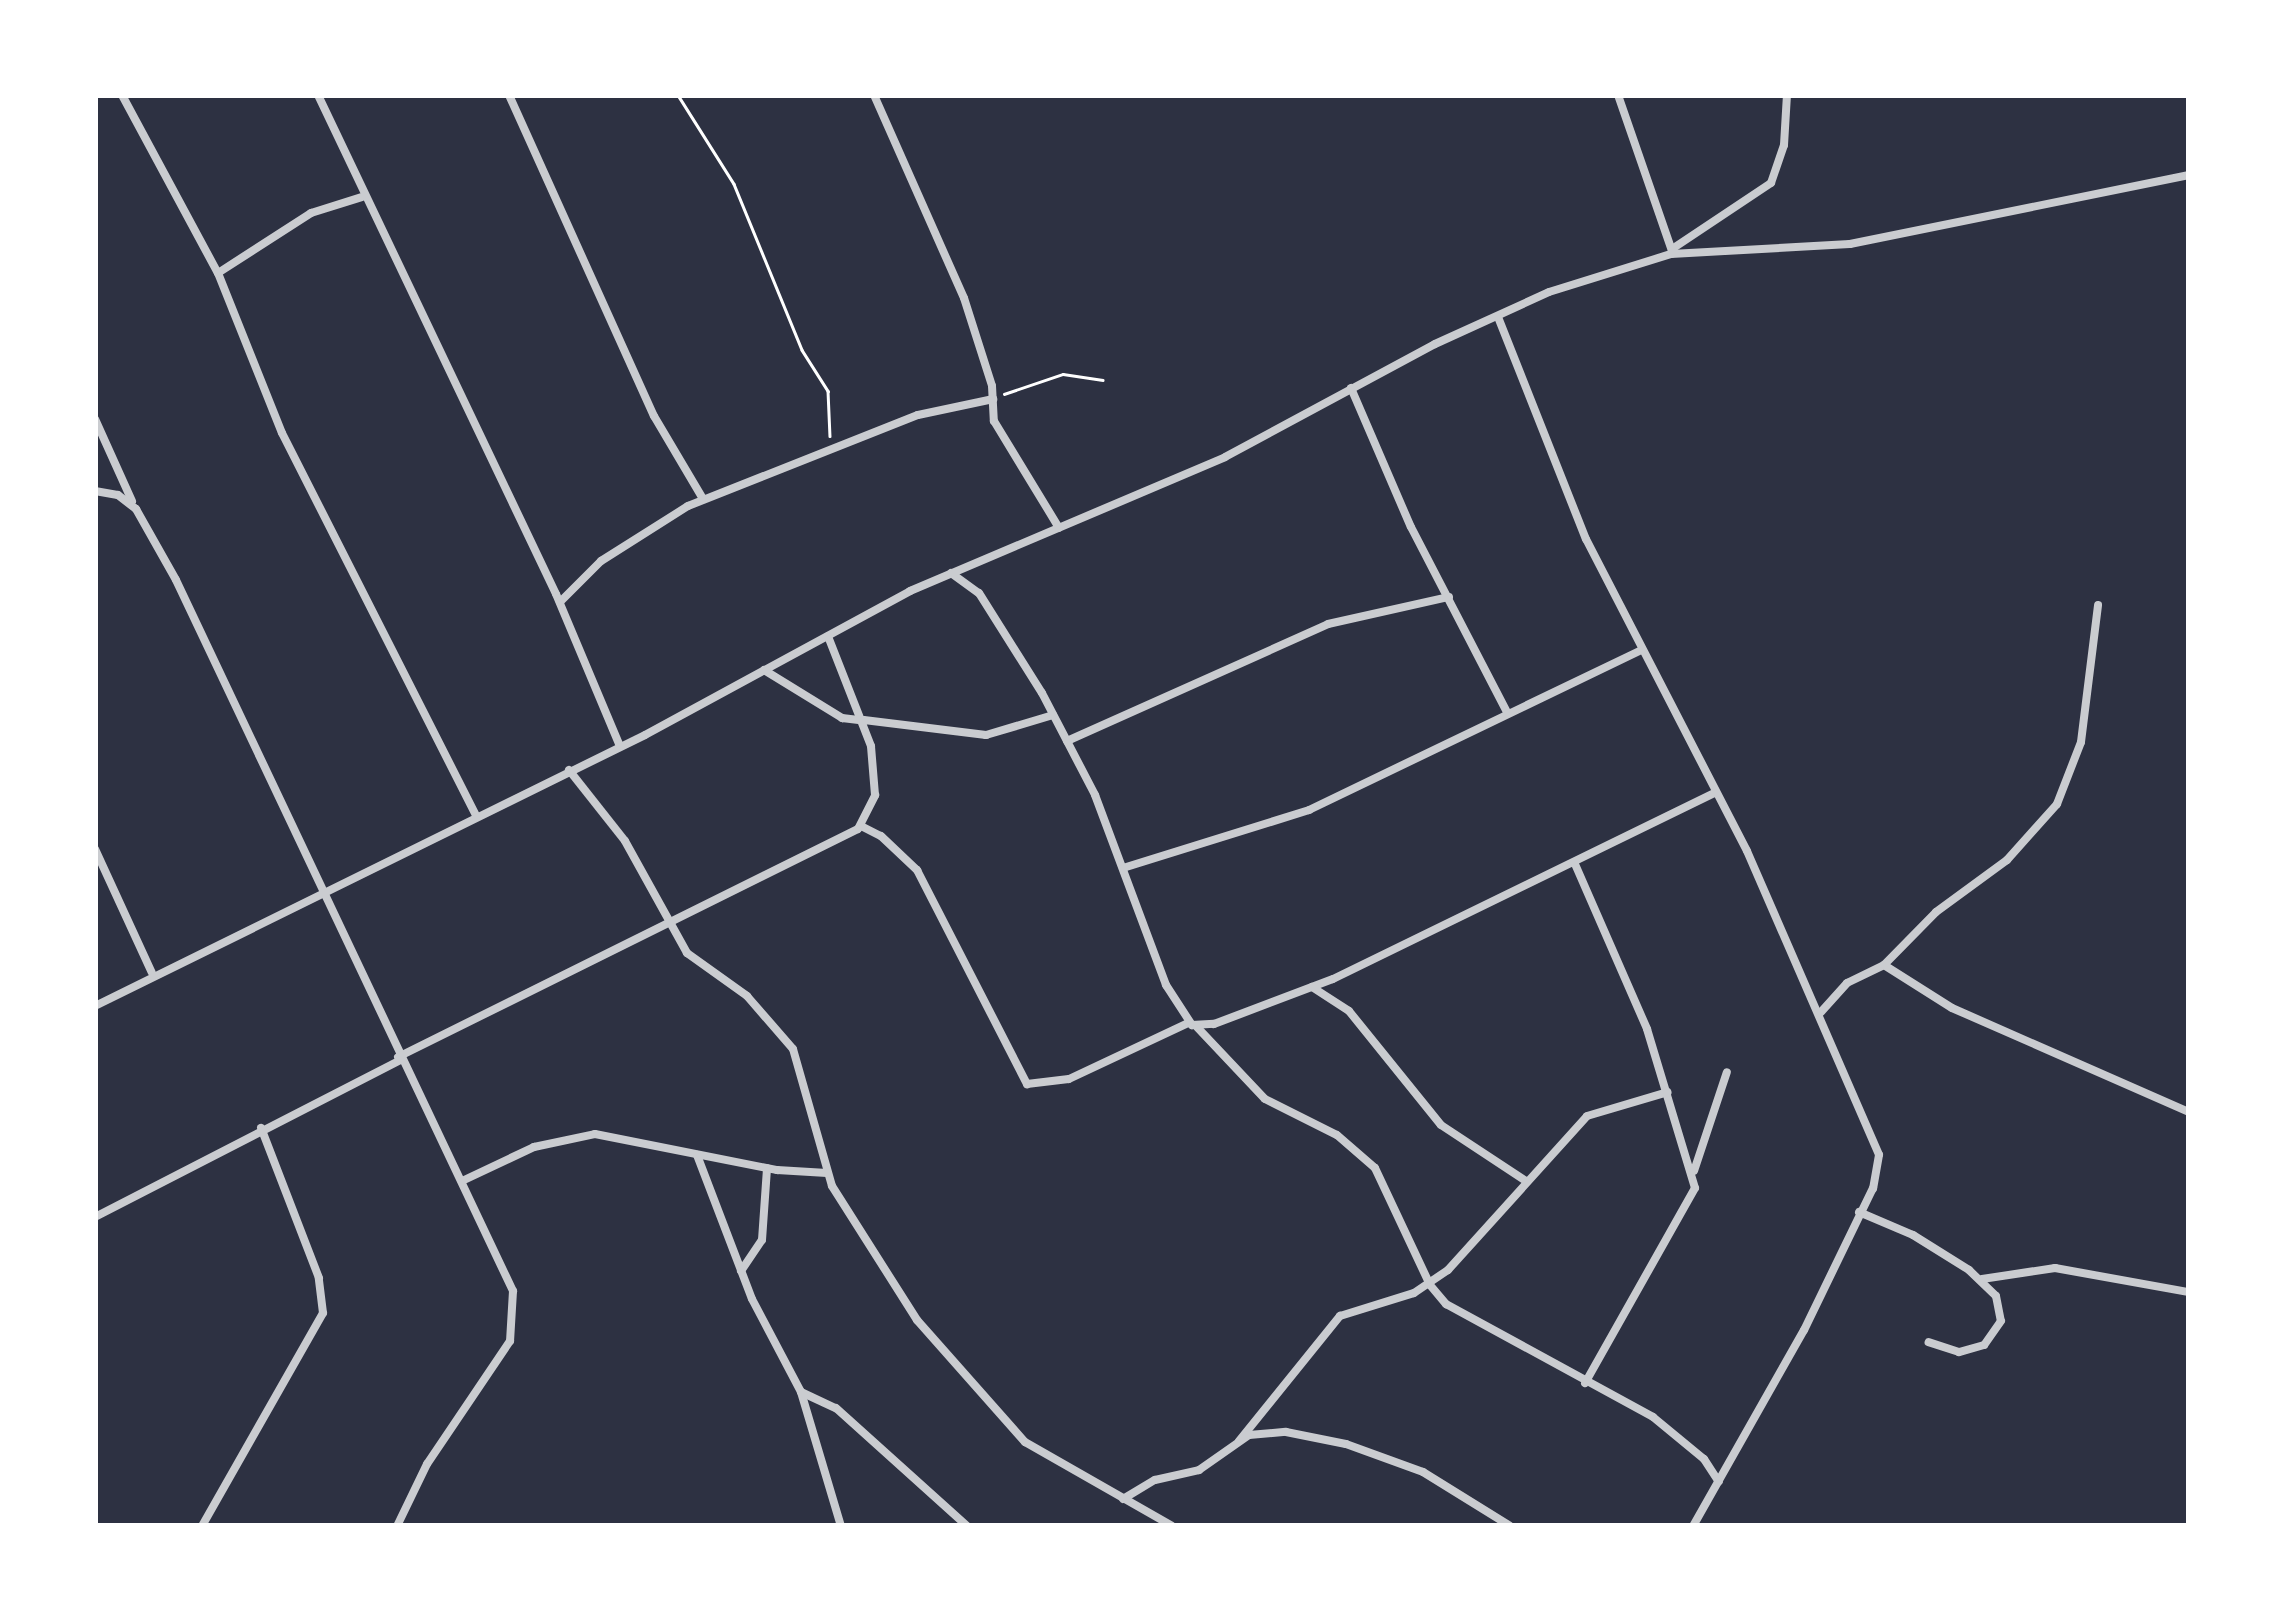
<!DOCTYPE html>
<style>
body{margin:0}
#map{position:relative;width:2284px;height:1621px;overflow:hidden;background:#2d3142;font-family:Mulish,sans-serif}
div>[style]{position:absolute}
.path>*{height:2.5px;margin:-1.25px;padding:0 1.25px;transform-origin:1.25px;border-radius:1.25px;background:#fff}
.minor>*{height:8px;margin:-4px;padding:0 4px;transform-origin:4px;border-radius:4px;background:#caccd0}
span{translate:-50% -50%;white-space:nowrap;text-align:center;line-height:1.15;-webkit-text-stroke:8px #fff;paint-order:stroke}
.frame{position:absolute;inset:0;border:98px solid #fff;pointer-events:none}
</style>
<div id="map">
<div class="path">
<i style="left:678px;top:95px;width:105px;rotate:57.8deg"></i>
<i style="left:734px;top:184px;width:179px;rotate:67.7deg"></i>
<i style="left:802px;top:350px;width:49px;rotate:57.6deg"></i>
<i style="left:828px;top:391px;width:45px;rotate:87.5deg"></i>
<i style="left:1004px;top:394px;width:62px;rotate:-18.7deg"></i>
<i style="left:1063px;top:374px;width:40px;rotate:8.5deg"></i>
</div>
<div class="minor">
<i style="left:122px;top:95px;width:202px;rotate:61.7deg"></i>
<i style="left:218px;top:273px;width:172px;rotate:68.2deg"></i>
<i style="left:282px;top:433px;width:428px;rotate:63.1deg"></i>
<i style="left:318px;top:95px;width:553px;rotate:64.5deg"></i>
<i style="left:556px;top:594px;width:165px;rotate:67.2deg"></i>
<i style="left:509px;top:95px;width:352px;rotate:65.7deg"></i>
<i style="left:654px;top:416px;width:96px;rotate:59.4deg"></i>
<i style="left:874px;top:95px;width:222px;rotate:66.1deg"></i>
<i style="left:964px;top:298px;width:92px;rotate:72.3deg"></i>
<i style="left:992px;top:386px;width:35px;rotate:87deg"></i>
<i style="left:994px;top:421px;width:125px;rotate:58.7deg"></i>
<i style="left:1618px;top:95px;width:165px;rotate:70.9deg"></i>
<i style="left:1672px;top:249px;width:119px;rotate:-33.7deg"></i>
<i style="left:1771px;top:183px;width:40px;rotate:-71.1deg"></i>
<i style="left:1784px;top:145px;width:50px;rotate:-86.6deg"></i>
<i style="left:218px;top:273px;width:111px;rotate:-32.8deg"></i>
<i style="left:311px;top:213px;width:53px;rotate:-17.4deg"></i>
<i style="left:1498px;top:317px;width:239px;rotate:68.4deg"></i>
<i style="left:1586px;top:539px;width:351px;rotate:62.7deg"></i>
<i style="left:1747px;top:851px;width:331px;rotate:66.5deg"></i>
<i style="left:1879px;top:1155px;width:34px;rotate:100deg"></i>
<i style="left:1873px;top:1188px;width:158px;rotate:115.9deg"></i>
<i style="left:1804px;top:1330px;width:225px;rotate:119.5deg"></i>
<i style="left:1351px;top:388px;width:151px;rotate:66.7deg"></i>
<i style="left:1411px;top:527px;width:208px;rotate:62.6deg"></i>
<i style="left:95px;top:419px;width:90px;rotate:65.7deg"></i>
<i style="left:95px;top:491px;width:23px;rotate:10deg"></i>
<i style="left:118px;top:495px;width:23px;rotate:38deg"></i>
<i style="left:136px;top:509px;width:81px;rotate:60.6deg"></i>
<i style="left:176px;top:580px;width:787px;rotate:64.64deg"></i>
<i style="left:513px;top:1291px;width:50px;rotate:93.4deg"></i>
<i style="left:510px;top:1341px;width:148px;rotate:124deg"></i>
<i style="left:427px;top:1464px;width:69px;rotate:115.8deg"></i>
<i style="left:951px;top:573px;width:34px;rotate:36deg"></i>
<i style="left:979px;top:593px;width:118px;rotate:57.8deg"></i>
<i style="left:1042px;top:693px;width:115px;rotate:62.5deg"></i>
<i style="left:1095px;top:795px;width:203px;rotate:69.5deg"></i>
<i style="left:1166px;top:985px;width:48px;rotate:57deg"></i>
<i style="left:1192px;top:1025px;width:22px;rotate:-3deg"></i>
<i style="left:1214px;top:1024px;width:127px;rotate:-20.7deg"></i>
<i style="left:1333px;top:979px;width:424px;rotate:-26deg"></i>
<i style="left:560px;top:602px;width:58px;rotate:-45deg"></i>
<i style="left:601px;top:561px;width:103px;rotate:-32.3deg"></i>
<i style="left:688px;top:506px;width:247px;rotate:-21.6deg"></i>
<i style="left:918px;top:415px;width:77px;rotate:-12deg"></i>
<i style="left:764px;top:670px;width:92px;rotate:31.6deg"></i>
<i style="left:842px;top:718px;width:23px;rotate:7deg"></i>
<i style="left:864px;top:720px;width:123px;rotate:7deg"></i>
<i style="left:986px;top:735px;width:70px;rotate:-16.6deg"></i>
<i style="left:1067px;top:741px;width:286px;rotate:-24.1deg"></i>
<i style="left:1328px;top:624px;width:124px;rotate:-12.6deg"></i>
<i style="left:569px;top:770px;width:90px;rotate:51.7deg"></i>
<i style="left:625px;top:841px;width:128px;rotate:61deg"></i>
<i style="left:687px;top:953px;width:74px;rotate:35.6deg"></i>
<i style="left:747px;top:996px;width:70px;rotate:49deg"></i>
<i style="left:793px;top:1049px;width:142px;rotate:74.1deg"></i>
<i style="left:832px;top:1186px;width:159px;rotate:57.6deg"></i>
<i style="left:917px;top:1320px;width:163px;rotate:48.5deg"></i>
<i style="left:1025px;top:1442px;width:169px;rotate:29.7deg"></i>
<i style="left:861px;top:826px;width:22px;rotate:27deg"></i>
<i style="left:881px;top:836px;width:50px;rotate:43.4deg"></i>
<i style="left:917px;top:870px;width:241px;rotate:62.8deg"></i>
<i style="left:1027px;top:1084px;width:42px;rotate:-6.8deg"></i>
<i style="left:1069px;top:1079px;width:132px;rotate:-25.2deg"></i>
<i style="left:95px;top:849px;width:136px;rotate:65.3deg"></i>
<i style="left:1575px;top:864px;width:180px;rotate:66.4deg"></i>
<i style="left:1647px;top:1029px;width:166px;rotate:73.2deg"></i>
<i style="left:1695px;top:1188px;width:224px;rotate:119.4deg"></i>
<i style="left:1123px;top:868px;width:195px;rotate:-17.3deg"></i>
<i style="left:1309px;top:810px;width:369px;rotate:-25.7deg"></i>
<i style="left:1884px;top:965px;width:80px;rotate:32.3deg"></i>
<i style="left:1952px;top:1008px;width:259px;rotate:23.7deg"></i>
<i style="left:1312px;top:987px;width:44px;rotate:33deg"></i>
<i style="left:1349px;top:1011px;width:146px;rotate:51.1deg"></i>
<i style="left:1441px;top:1125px;width:102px;rotate:33.4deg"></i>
<i style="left:95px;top:1006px;width:613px;rotate:-26.23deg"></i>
<i style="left:645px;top:735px;width:302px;rotate:-28.5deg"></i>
<i style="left:910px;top:591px;width:342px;rotate:-23deg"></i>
<i style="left:1225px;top:457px;width:238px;rotate:-28.3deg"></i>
<i style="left:1435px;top:344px;width:125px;rotate:-24.5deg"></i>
<i style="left:1549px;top:292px;width:128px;rotate:-17.3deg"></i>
<i style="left:1671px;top:254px;width:179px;rotate:-3.2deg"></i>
<i style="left:1850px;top:244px;width:346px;rotate:-11.5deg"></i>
<i style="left:1821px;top:1012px;width:39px;rotate:-48deg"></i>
<i style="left:1847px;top:983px;width:41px;rotate:-25.9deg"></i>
<i style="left:1884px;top:965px;width:74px;rotate:-45.5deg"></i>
<i style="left:1936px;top:912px;width:88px;rotate:-36.2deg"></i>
<i style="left:2007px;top:860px;width:75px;rotate:-48.2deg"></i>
<i style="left:2057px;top:804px;width:66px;rotate:-68.8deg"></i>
<i style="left:2081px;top:742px;width:138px;rotate:-82.9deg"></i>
<i style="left:1196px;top:1026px;width:100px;rotate:46.6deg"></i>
<i style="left:1265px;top:1099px;width:80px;rotate:26.6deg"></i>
<i style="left:1337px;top:1135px;width:50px;rotate:41deg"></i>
<i style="left:1375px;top:1168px;width:129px;rotate:64.8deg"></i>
<i style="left:1430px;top:1285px;width:25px;rotate:50deg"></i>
<i style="left:1446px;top:1304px;width:236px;rotate:28.6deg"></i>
<i style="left:1653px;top:1417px;width:66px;rotate:39.5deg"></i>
<i style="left:1704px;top:1459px;width:27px;rotate:57deg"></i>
<i style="left:398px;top:1057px;width:513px;rotate:-26.37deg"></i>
<i style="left:858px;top:829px;width:38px;rotate:-63deg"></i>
<i style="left:875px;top:795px;width:49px;rotate:-94.7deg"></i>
<i style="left:871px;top:746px;width:118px;rotate:-111.4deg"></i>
<i style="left:697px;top:1155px;width:154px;rotate:69.1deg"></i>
<i style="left:752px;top:1299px;width:105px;rotate:62.2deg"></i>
<i style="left:801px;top:1392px;width:140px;rotate:73.4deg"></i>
<i style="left:1694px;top:1171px;width:104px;rotate:-71.6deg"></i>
<i style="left:462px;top:1181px;width:80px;rotate:-25.3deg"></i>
<i style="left:534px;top:1147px;width:62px;rotate:-12deg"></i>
<i style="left:595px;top:1134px;width:186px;rotate:11.2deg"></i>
<i style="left:777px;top:1170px;width:50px;rotate:3.4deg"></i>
<i style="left:1859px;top:1212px;width:59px;rotate:23.1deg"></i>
<i style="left:1913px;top:1235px;width:66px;rotate:32deg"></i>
<i style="left:1969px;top:1270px;width:37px;rotate:44deg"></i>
<i style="left:1996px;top:1296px;width:25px;rotate:79deg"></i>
<i style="left:2001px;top:1321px;width:29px;rotate:125deg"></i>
<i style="left:1984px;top:1345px;width:26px;rotate:164deg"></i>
<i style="left:1959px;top:1352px;width:32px;rotate:-162deg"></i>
<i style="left:95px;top:1217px;width:343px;rotate:-27.2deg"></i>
<i style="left:741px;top:1271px;width:37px;rotate:-56deg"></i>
<i style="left:762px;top:1240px;width:72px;rotate:-86deg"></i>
<i style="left:1982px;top:1279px;width:74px;rotate:-8.6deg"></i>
<i style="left:2055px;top:1268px;width:136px;rotate:10.2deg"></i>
<i style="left:801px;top:1392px;width:38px;rotate:25deg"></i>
<i style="left:836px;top:1408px;width:176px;rotate:42deg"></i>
<i style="left:1239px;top:1441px;width:161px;rotate:-51.1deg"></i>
<i style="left:1340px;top:1316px;width:77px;rotate:-17.3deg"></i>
<i style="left:1414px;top:1293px;width:41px;rotate:-34.1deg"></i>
<i style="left:1448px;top:1270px;width:207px;rotate:-47.9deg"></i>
<i style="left:1587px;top:1116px;width:84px;rotate:-16.5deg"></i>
<i style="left:1123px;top:1499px;width:37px;rotate:-31deg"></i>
<i style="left:1155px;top:1480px;width:45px;rotate:-12.8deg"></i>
<i style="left:1199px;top:1470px;width:61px;rotate:-35deg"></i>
<i style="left:1249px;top:1435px;width:37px;rotate:-5deg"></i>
<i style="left:1286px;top:1432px;width:61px;rotate:11.3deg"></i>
<i style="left:1346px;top:1444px;width:82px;rotate:20deg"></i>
<i style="left:1423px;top:1472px;width:102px;rotate:31.8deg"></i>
<i style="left:202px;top:1526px;width:245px;rotate:-60.4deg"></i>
<i style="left:323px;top:1313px;width:35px;rotate:-97deg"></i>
<i style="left:319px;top:1278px;width:161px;rotate:-111.1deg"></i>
</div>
<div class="frame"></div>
</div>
